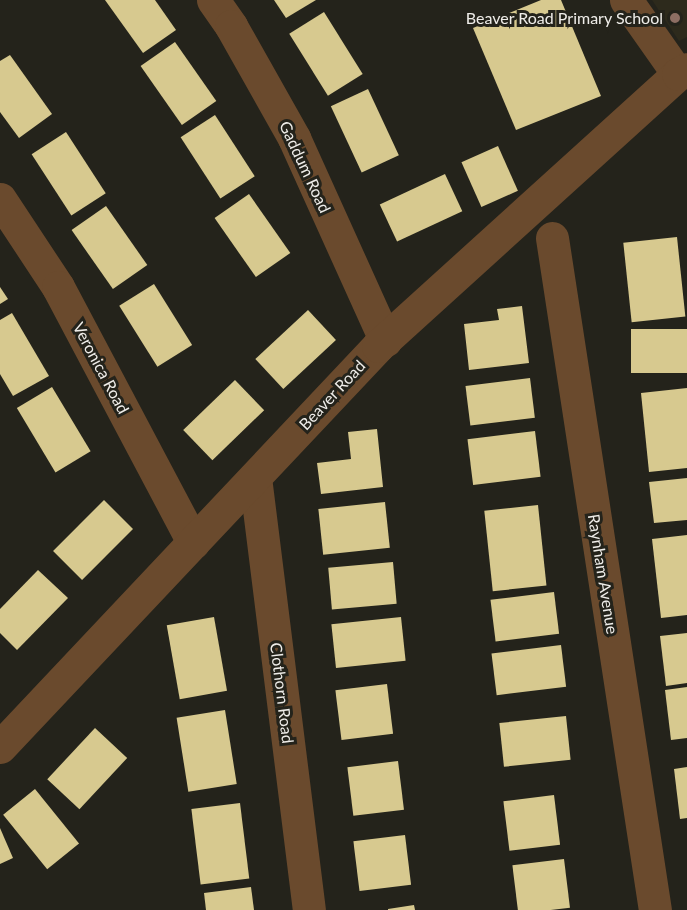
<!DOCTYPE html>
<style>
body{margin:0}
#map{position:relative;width:687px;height:910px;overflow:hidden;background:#24231b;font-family:Lato,sans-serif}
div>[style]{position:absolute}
.built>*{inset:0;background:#2d2a1c}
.building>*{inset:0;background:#d7c98f;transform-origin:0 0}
.minor>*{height:33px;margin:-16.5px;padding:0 16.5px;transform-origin:16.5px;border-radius:16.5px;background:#6a4a2d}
.dots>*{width:16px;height:16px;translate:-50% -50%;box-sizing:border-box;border:3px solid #24231b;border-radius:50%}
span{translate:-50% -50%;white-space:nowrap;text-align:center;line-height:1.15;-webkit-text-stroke:6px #24231b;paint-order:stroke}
.poi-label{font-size:16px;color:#efede9}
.right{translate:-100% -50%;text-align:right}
.street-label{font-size:16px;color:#efede9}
</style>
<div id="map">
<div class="built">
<i style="clip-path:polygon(652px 0,687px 0,687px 37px,679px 41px)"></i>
</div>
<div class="building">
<i style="clip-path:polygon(105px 0,155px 0,176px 30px,143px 53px)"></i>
<i style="clip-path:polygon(274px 0,316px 0,286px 18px)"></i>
<i style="clip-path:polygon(541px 0,561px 0,601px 96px,516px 130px,473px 28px)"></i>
<i style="left:324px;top:12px;width:73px;height:41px;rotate:58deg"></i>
<i style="left:175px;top:42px;width:72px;height:42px;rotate:55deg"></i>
<i style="clip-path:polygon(10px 55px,52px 114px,19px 138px,0 112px,0 61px)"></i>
<i style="left:368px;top:89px;width:73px;height:41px;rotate:65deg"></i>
<i style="left:215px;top:115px;width:73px;height:41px;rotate:57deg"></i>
<i style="left:66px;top:132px;width:73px;height:41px;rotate:57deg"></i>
<i style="left:498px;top:146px;width:49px;height:40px;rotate:66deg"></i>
<i style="left:445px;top:174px;width:41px;height:72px;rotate:65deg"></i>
<i style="left:249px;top:194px;width:72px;height:42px;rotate:55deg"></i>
<i style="left:106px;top:206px;width:72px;height:42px;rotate:55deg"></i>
<i style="left:677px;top:237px;width:80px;height:54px;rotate:84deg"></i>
<i style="left:154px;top:284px;width:72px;height:41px;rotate:58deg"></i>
<i style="clip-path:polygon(0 287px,8px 299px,0 304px)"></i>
<i style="clip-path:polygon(522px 306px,529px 363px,469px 370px,464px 324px,499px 320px,497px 309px)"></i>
<i style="left:308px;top:310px;width:41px;height:72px;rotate:47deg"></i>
<i style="clip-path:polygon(12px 313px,49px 376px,13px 396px,0 374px,0 320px)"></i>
<i style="left:687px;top:329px;width:44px;height:56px;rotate:90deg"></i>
<i style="left:530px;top:378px;width:40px;height:65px;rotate:83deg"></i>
<i style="left:235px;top:380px;width:42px;height:72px;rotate:46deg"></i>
<i style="left:52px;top:387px;width:75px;height:41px;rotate:59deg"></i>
<i style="clip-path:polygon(687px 388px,687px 468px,649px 472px,641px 393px)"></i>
<i style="clip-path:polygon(377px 429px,383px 487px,321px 494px,317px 463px,351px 459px,348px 432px)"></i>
<i style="left:535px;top:431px;width:46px;height:68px;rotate:83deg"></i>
<i style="clip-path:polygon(687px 478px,687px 520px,654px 523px,649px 482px)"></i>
<i style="left:104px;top:500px;width:41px;height:72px;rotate:45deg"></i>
<i style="left:385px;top:502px;width:46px;height:67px;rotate:84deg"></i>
<i style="left:538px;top:505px;width:81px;height:54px;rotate:84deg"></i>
<i style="clip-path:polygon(687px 535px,687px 615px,661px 618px,652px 539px)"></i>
<i style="left:393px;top:562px;width:42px;height:65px;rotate:85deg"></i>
<i style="clip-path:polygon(38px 570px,68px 598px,17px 650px,0 633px,0 609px)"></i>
<i style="left:554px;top:592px;width:42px;height:64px;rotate:83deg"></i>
<i style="left:214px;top:617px;width:75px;height:48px;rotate:80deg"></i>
<i style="left:401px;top:617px;width:44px;height:70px;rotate:84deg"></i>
<i style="clip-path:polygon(687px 633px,687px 683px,666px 686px,660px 636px)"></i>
<i style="left:561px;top:645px;width:42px;height:70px;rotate:83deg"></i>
<i style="left:387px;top:684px;width:50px;height:52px;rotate:83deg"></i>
<i style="clip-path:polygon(687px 687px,687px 738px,671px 740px,665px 690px)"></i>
<i style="left:225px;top:710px;width:75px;height:49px;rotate:81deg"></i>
<i style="left:566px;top:716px;width:44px;height:67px;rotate:84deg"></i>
<i style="left:95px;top:728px;width:44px;height:70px;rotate:43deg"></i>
<i style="left:398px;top:761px;width:49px;height:51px;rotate:83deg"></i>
<i style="clip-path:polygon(687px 767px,687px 818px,680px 819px,674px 769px)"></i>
<i style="left:35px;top:789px;width:70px;height:41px;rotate:51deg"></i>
<i style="left:554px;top:795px;width:50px;height:51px;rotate:83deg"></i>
<i style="left:240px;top:803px;width:76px;height:49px;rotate:83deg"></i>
<i style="clip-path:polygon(0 828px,13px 858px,0 864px)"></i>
<i style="left:405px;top:835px;width:50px;height:52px;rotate:83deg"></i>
<i style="left:564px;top:859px;width:49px;height:52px;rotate:83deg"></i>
<i style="clip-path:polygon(251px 887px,254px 910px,206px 910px,204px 893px)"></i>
<i style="clip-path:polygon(414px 905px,415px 910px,388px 910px,388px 909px)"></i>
</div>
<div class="minor">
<i style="left:213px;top:0;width:32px;rotate:55deg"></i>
<i style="left:231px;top:26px;width:129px;rotate:60.6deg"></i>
<i style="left:294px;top:138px;width:222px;rotate:65.7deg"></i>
<i style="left:626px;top:0;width:90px;rotate:54.9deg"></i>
<i style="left:0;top:199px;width:105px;rotate:56.6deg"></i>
<i style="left:58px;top:287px;width:289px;rotate:62.1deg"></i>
<i style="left:552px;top:238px;width:680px;rotate:81.29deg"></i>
<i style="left:255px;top:477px;width:436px;rotate:82.9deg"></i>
<i style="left:0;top:747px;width:551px;rotate:-46.69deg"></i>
<i style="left:378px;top:346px;width:405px;rotate:-42.2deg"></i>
<i style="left:678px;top:74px;width:10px;rotate:-29deg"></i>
</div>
<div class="dots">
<i style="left:675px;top:18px;background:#8d6e63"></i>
</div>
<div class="poi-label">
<span class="right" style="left:663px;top:18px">Beaver Road Primary School</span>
</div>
<div class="street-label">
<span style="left:305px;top:167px;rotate:65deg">Gaddum Road</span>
<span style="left:101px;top:368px;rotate:62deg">Veronica Road</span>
<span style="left:332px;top:395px;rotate:-47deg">Beaver Road</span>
<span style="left:603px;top:574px;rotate:81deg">Raynham Avenue</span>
<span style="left:282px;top:693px;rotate:83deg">Clothorn Road</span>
</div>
</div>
